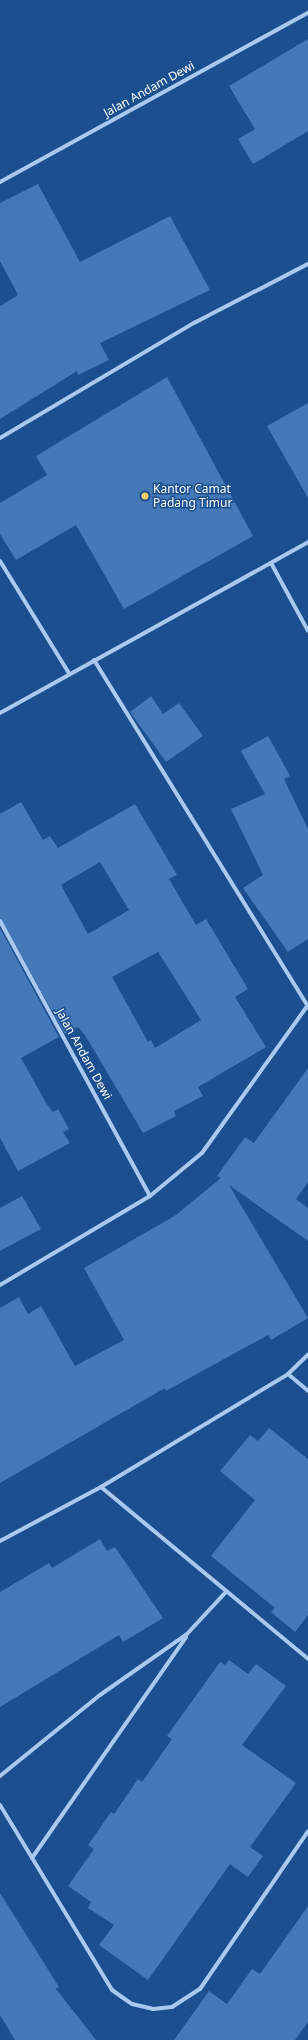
<!DOCTYPE html>
<style>
body{margin:0}
#map{position:relative;width:308px;height:2040px;overflow:hidden;background:#1b4f8f;font-family:"Noto Sans",sans-serif}
div>[style]{position:absolute}
.building>*{inset:0;background:#4478b7}
.minor>*{height:4px;margin:-2px;padding:0 2px;transform-origin:2px;border-radius:2px;background:#a9c9ee}
.dots>*{width:11px;height:11px;translate:-50% -50%;box-sizing:border-box;border:2px solid #1b4f8f;border-radius:50%}
span{translate:-50% -50%;white-space:nowrap;text-align:center;line-height:1.15;-webkit-text-stroke:3px #1b4f8f;paint-order:stroke}
.street-label{font-size:12px;color:#fff}
.poi-label{font-size:12px;color:#fff}
.left{translate:0 -50%;text-align:left}
</style>
<div id="map">
<div class="building">
<i style="clip-path:polygon(308px 39px,308px 131px,253px 164px,238px 139px,255px 129px,229px 86px)"></i>
<i style="clip-path:polygon(38px 184px,80px 262px,170px 216px,210px 290px,100px 343px,109px 360px,78px 375px,77px 371px,0 419px,0 306px,18px 295px,0 261px,0 203px)"></i>
<i style="clip-path:polygon(167px 377px,253px 536px,124px 609px,76px 525px,16px 560px,0 534px,0 503px,47px 475px,36px 456px)"></i>
<i style="clip-path:polygon(308px 403px,308px 498px,267px 426px)"></i>
<i style="clip-path:polygon(151px 696px,163px 714px,179px 703px,203px 736px,166px 762px,130px 712px)"></i>
<i style="clip-path:polygon(268px 736px,290px 776px,284px 779px,308px 829px,308px 939px,288px 952px,243px 888px,263px 875px,231px 809px,265px 794px,241px 751px)"></i>
<i style="clip-path:polygon(evenodd,21px 802px,43px 840px,50px 836px,58px 848px,135px 804px,177px 875px,169px 879px,196px 925px,206px 919px,248px 989px,235px 997px,266px 1047px,198px 1087px,203px 1096px,174px 1111px,176px 1116px,143px 1133px,85px 1035px,78px 1027px,65px 1034px,0 918px,0 814px,21px 802px,100px 862px,129px 910px,88px 934px,61px 885px,100px 862px,21px 802px,158px 952px,201px 1020px,155px 1048px,151px 1040px,148px 1042px,112px 977px,158px 952px)"></i>
<i style="clip-path:polygon(0 928px,59px 1037px,21px 1058px,46px 1103px,53px 1112px,58px 1109px,69px 1129px,63px 1132px,70px 1143px,18px 1171px,0 1138px)"></i>
<i style="clip-path:polygon(308px 1068px,308px 1182px,296px 1199px,308px 1208px,308px 1241px,229px 1185px,308px 1318px,271px 1340px,268px 1335px,166px 1391px,165px 1388px,0 1483px,0 1308px,19px 1297px,28px 1314px,41px 1306px,75px 1366px,124px 1340px,84px 1268px,176px 1215px,221px 1178px,217px 1176px,245px 1137px,254px 1143px)"></i>
<i style="clip-path:polygon(22px 1196px,41px 1229px,0 1251px,0 1208px)"></i>
<i style="clip-path:polygon(269px 1428px,308px 1459px,308px 1615px,295px 1632px,271px 1612px,275px 1608px,211px 1556px,255px 1500px,220px 1471px,250px 1435px,258px 1441px)"></i>
<i style="clip-path:polygon(100px 1539px,107px 1551px,115px 1547px,163px 1618px,123px 1642px,119px 1635px,0 1707px,0 1592px,49px 1563px,52px 1568px)"></i>
<i style="clip-path:polygon(229px 1660px,248px 1674px,256px 1664px,286px 1686px,242px 1745px,296px 1783px,250px 1847px,263px 1856px,248px 1877px,230px 1864px,148px 1980px,99px 1945px,114px 1925px,88px 1908px,91px 1902px,68px 1886px,94px 1849px,88px 1845px,111px 1812px,114px 1814px,138px 1779px,142px 1782px,172px 1739px,167px 1736px,220px 1662px,225px 1665px)"></i>
<i style="clip-path:polygon(0 1893px,59px 1987px,56px 1989px,96px 2040px,15px 2040px,0 2015px)"></i>
<i style="clip-path:polygon(308px 1906px,308px 2022px,295px 2040px,174px 2040px,209px 1991px,227px 2004px,252px 1969px,260px 1974px)"></i>
</div>
<div class="minor">
<i style="left:0;top:182px;width:351px;rotate:-28.8deg"></i>
<i style="left:0;top:438px;width:226px;rotate:-30.7deg"></i>
<i style="left:194px;top:323px;width:128px;rotate:-27.4deg"></i>
<i style="left:0;top:561px;width:132px;rotate:58.4deg"></i>
<i style="left:271px;top:563px;width:77px;rotate:61.4deg"></i>
<i style="left:94px;top:660px;width:407px;rotate:58.3deg"></i>
<i style="left:0;top:713px;width:352px;rotate:-29deg"></i>
<i style="left:0;top:921px;width:313px;rotate:61.4deg"></i>
<i style="left:0;top:1285px;width:174px;rotate:-30.7deg"></i>
<i style="left:150px;top:1196px;width:67px;rotate:-39.6deg"></i>
<i style="left:202px;top:1153px;width:182px;rotate:-54.4deg"></i>
<i style="left:288px;top:1374px;width:26px;rotate:40deg"></i>
<i style="left:101px;top:1487px;width:269px;rotate:39.7deg"></i>
<i style="left:0;top:1541px;width:115px;rotate:-28.1deg"></i>
<i style="left:101px;top:1487px;width:218px;rotate:-31.1deg"></i>
<i style="left:288px;top:1374px;width:28px;rotate:-44deg"></i>
<i style="left:0;top:1776px;width:129px;rotate:-39deg"></i>
<i style="left:100px;top:1695px;width:106px;rotate:-35deg"></i>
<i style="left:187px;top:1634px;width:56px;rotate:-47.2deg"></i>
<i style="left:0;top:1805px;width:216px;rotate:58.8deg"></i>
<i style="left:112px;top:1990px;width:24px;rotate:35deg"></i>
<i style="left:132px;top:2004px;width:22px;rotate:13deg"></i>
<i style="left:153px;top:2009px;width:19px;rotate:-6deg"></i>
<i style="left:172px;top:2007px;width:33px;rotate:-33deg"></i>
<i style="left:200px;top:1989px;width:191px;rotate:-55.6deg"></i>
<i style="left:32px;top:1858px;width:269px;rotate:-55.1deg"></i>
</div>
<div class="dots">
<i style="left:145px;top:496px;background:#ffd166"></i>
</div>
<div class="street-label">
<span style="left:149px;top:89px;rotate:-29deg">Jalan Andam Dewi</span>
<span style="left:84px;top:1054px;rotate:61deg">Jalan Andam Dewi</span>
</div>
<div class="poi-label">
<span class="left" style="left:153px;top:496px">Kantor Camat<br>Padang Timur</span>
</div>
</div>
